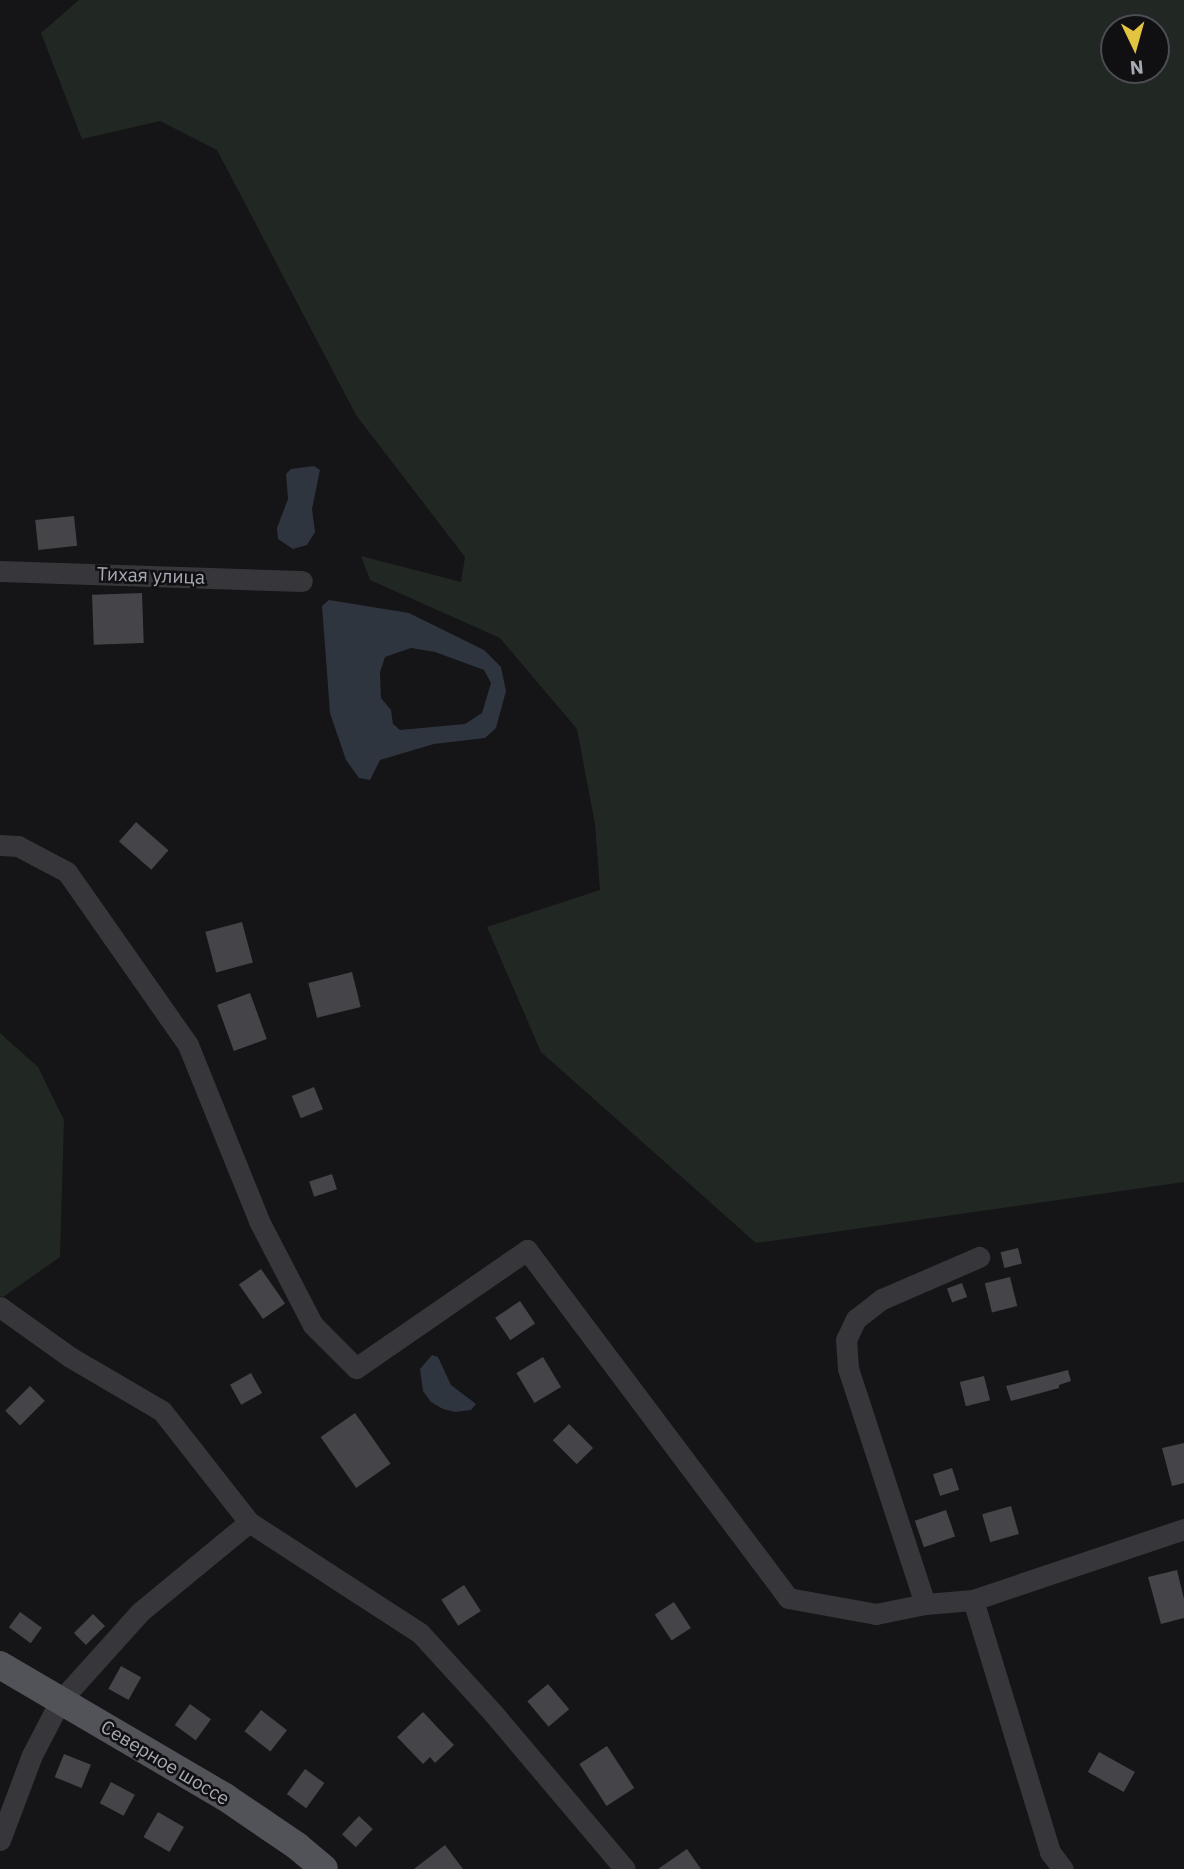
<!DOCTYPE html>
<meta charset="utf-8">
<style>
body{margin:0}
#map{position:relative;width:1184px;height:1869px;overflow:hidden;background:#151416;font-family:"IBM Plex Sans",sans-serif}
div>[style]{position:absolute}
.green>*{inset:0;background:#212823}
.water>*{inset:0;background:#2f353e}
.building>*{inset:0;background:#444449;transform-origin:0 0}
.minor>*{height:21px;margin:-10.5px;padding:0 10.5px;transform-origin:10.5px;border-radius:10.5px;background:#36363b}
.major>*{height:28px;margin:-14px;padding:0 14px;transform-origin:14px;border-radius:14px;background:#525259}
span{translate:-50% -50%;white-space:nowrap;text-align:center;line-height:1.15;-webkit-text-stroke:5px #100f11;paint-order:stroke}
.street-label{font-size:19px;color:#a7a9b5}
.north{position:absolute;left:1100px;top:14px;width:70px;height:70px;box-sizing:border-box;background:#100f11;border:2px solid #4c4d53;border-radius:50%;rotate:175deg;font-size:19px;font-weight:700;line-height:28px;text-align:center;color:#a7a9b5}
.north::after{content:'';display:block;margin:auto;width:24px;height:32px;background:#e2c440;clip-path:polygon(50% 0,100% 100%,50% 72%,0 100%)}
</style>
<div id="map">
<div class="green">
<i style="clip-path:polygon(evenodd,79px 0,1184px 0,1184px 1182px,756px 1243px,541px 1052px,487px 927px,600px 890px,595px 824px,577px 729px,500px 638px,370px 580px,361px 556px,461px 582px,465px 557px,356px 415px,217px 150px,160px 121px,82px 139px,41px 33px,79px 0,1156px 28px,1156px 70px,1114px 70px,1114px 28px,1156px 28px)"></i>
<i style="clip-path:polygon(0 1033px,38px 1067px,64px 1120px,60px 1257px,3px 1297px,0 1296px)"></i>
</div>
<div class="water">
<i style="clip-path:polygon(314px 466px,320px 470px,312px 509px,315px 532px,307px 545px,293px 549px,278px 539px,277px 528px,288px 499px,286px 474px,291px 469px)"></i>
<i style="clip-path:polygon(evenodd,329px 600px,409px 613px,484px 650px,501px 667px,506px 691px,496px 728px,485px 738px,434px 744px,380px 760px,370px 780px,359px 778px,346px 760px,330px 713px,322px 606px,329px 600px,411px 648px,435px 652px,484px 670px,491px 683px,482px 713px,465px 724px,400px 730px,393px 724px,391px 710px,381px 698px,380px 672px,385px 657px,411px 648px)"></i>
<i style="clip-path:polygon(432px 1355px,438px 1357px,451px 1385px,476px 1404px,471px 1410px,455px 1412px,443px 1409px,431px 1402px,423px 1391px,420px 1369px)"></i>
</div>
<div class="building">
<i style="left:74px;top:516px;width:30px;height:39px;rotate:84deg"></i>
<i style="left:142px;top:593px;width:50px;height:50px;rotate:88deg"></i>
<i style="left:136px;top:822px;width:43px;height:26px;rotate:41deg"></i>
<i style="left:242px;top:922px;width:42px;height:38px;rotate:75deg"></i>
<i style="left:352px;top:972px;width:36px;height:45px;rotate:76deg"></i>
<i style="left:250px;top:993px;width:49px;height:35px;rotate:70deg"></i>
<i style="left:314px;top:1087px;width:24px;height:24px;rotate:68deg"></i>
<i style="left:332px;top:1174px;width:16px;height:24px;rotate:72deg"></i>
<i style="left:1018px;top:1248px;width:16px;height:18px;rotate:76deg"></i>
<i style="left:261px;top:1269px;width:42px;height:27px;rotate:55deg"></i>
<i style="left:1010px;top:1277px;width:30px;height:26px;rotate:76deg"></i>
<i style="left:962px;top:1283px;width:15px;height:16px;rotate:70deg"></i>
<i style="left:520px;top:1301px;width:27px;height:30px;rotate:56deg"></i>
<i style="left:543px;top:1357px;width:35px;height:31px;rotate:59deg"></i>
<i style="clip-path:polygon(1068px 1370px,1071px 1381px,1059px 1385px,1059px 1388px,1011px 1401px,1006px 1386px)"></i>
<i style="left:251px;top:1373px;width:23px;height:24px;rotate:61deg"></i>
<i style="left:984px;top:1376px;width:25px;height:25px;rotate:76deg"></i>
<i style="left:30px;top:1386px;width:21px;height:35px;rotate:45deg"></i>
<i style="left:355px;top:1413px;width:62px;height:42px;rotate:55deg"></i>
<i style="left:569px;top:1424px;width:34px;height:23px;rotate:45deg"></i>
<i style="clip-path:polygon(1184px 1443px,1184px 1483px,1172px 1486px,1162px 1448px)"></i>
<i style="left:952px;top:1468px;width:23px;height:20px;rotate:72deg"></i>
<i style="left:1011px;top:1506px;width:29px;height:30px;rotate:74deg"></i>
<i style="left:946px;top:1510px;width:28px;height:33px;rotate:71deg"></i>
<i style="clip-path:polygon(1177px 1570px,1184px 1599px,1184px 1618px,1161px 1624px,1148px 1577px)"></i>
<i style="left:464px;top:1585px;width:31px;height:27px;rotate:57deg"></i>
<i style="left:674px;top:1602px;width:31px;height:23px;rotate:57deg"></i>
<i style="left:20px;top:1612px;width:27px;height:19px;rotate:36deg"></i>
<i style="left:93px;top:1614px;width:17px;height:27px;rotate:45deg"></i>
<i style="left:121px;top:1666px;width:23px;height:26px;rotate:29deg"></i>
<i style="left:548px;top:1684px;width:33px;height:27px;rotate:50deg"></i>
<i style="left:190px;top:1704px;width:26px;height:26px;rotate:36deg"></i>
<i style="left:261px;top:1710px;width:33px;height:27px;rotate:38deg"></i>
<i style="clip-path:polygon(423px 1712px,454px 1745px,435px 1763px,430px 1757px,423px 1764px,397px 1737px)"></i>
<i style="left:607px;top:1746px;width:50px;height:33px;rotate:57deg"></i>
<i style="left:1099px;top:1752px;width:41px;height:23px;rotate:29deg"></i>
<i style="left:64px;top:1754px;width:29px;height:25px;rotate:22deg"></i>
<i style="left:305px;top:1769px;width:24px;height:31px;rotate:36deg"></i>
<i style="left:111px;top:1782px;width:27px;height:24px;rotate:28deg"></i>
<i style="left:158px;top:1812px;width:30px;height:29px;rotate:30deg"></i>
<i style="left:359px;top:1816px;width:19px;height:25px;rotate:43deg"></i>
<i style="clip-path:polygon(445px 1845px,463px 1869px,414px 1869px)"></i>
<i style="clip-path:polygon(687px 1849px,701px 1869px,658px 1869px)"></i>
</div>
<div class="minor">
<i style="left:0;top:571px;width:302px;rotate:1.9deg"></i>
<i style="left:0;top:845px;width:18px;rotate:3deg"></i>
<i style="left:18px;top:846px;width:55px;rotate:28deg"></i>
<i style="left:67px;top:872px;width:211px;rotate:55deg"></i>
<i style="left:188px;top:1045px;width:190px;rotate:68deg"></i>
<i style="left:259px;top:1221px;width:117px;rotate:62.6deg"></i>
<i style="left:313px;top:1325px;width:61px;rotate:45deg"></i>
<i style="left:356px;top:1368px;width:208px;rotate:-34.6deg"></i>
<i style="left:527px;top:1250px;width:435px;rotate:53.1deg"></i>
<i style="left:788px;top:1598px;width:89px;rotate:10.3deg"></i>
<i style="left:876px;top:1614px;width:50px;rotate:-11.5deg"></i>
<i style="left:925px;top:1604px;width:48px;rotate:-4.8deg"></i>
<i style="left:973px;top:1600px;width:223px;rotate:-18.6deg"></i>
<i style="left:0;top:1307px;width:86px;rotate:35.5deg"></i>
<i style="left:70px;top:1357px;width:107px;rotate:30.4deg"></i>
<i style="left:162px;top:1411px;width:141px;rotate:51.9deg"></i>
<i style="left:249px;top:1522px;width:204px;rotate:33deg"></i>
<i style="left:420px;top:1633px;width:108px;rotate:47.6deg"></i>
<i style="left:493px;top:1713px;width:204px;rotate:49.8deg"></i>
<i style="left:973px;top:1600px;width:264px;rotate:73deg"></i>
<i style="left:1050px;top:1852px;width:21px;rotate:53deg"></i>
<i style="left:925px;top:1604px;width:248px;rotate:-108.1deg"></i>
<i style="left:848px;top:1368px;width:28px;rotate:-94deg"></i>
<i style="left:846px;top:1340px;width:23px;rotate:-65deg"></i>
<i style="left:856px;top:1319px;width:33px;rotate:-38deg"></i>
<i style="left:882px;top:1299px;width:106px;rotate:-23.4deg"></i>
<i style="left:0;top:1840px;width:91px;rotate:-69.4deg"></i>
<i style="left:32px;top:1755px;width:61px;rotate:-62.6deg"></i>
<i style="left:60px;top:1701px;width:120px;rotate:-48deg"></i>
<i style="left:140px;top:1612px;width:141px;rotate:-39.5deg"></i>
</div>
<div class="major">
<i style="left:0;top:1665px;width:261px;rotate:30.4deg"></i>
<i style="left:225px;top:1797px;width:87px;rotate:34.2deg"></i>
<i style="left:297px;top:1846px;width:35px;rotate:40deg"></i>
</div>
<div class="street-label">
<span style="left:151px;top:576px;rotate:2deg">Тихая улица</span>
<span style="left:165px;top:1763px;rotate:31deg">Северное шоссе</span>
</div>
<div class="north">N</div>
</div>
